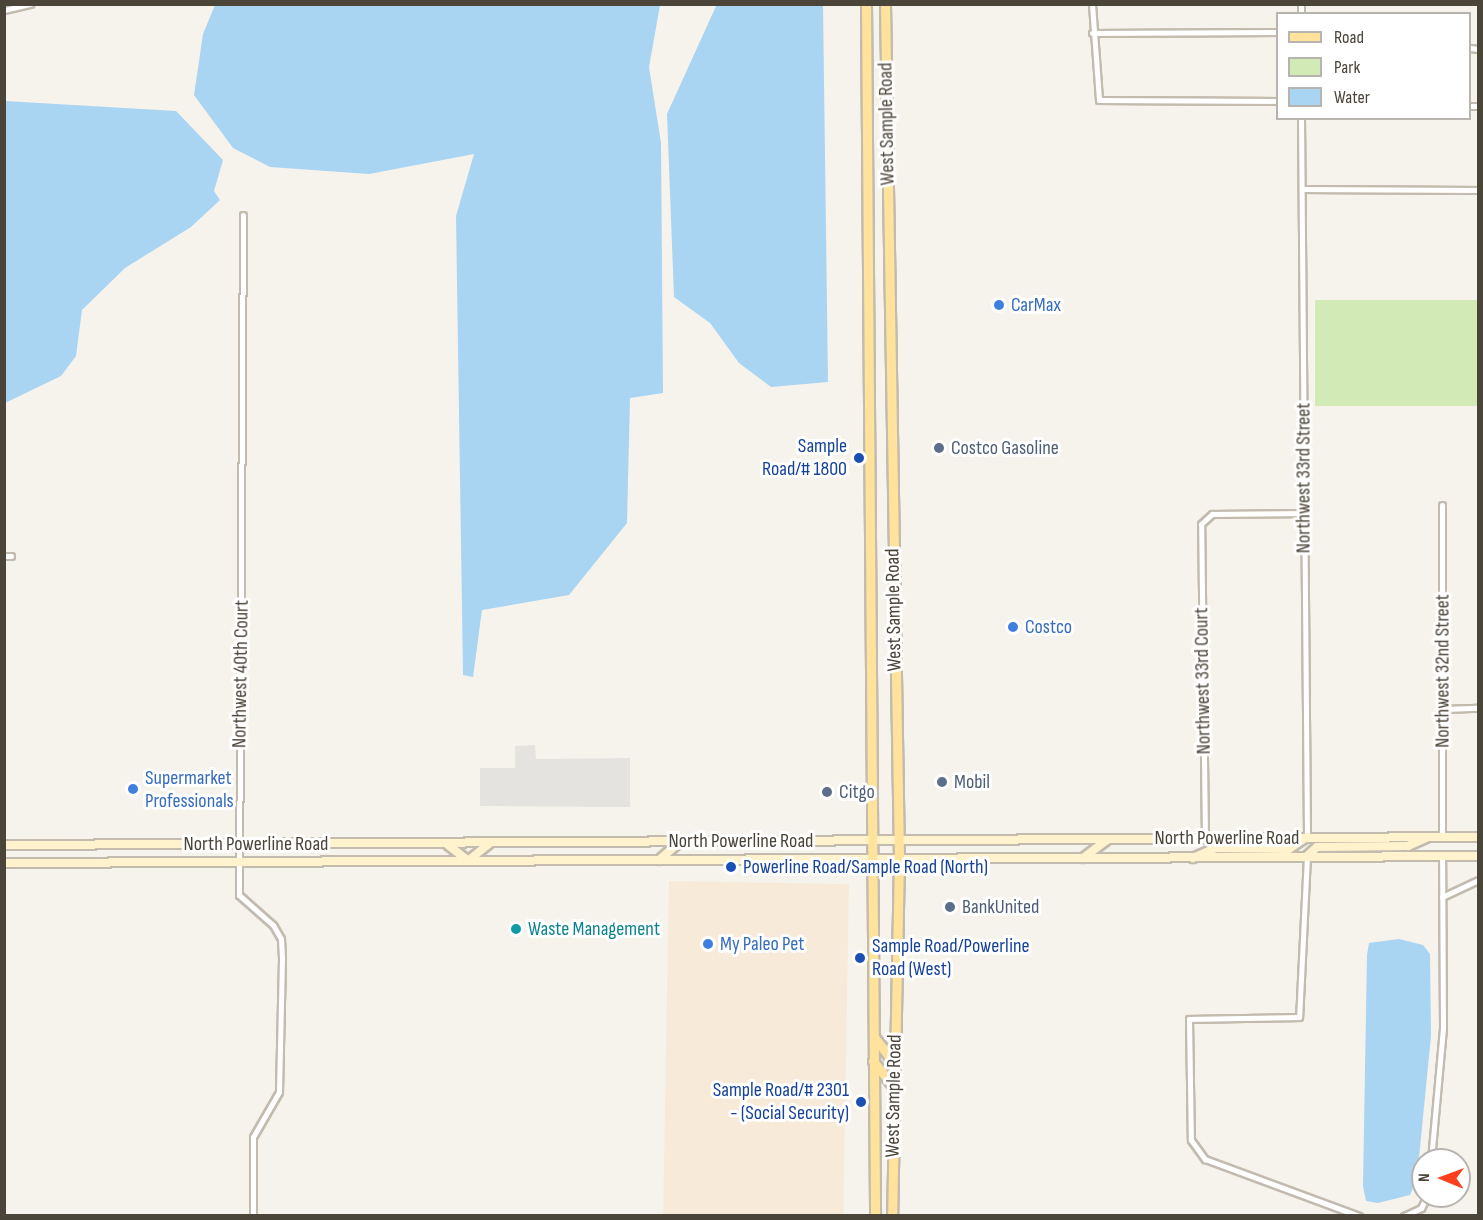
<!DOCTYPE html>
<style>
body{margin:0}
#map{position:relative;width:1483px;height:1220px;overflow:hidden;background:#f6f3ec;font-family:"Sofia Sans Condensed",sans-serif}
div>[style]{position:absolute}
.commercial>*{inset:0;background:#f7ead8;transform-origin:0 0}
.green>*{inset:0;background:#d2eab5;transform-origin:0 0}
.parking>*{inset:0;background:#e5e3e0}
.water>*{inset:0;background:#a9d4f2}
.roads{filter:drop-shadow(2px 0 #c2bbae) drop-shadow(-2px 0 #c2bbae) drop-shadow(0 2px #c2bbae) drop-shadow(0 -2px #c2bbae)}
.minor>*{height:5px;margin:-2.5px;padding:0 2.5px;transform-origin:2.5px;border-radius:2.5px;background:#fff}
.secondary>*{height:8px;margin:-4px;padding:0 4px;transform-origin:4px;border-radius:4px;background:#fff3cd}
.primary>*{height:9px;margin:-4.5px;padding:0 4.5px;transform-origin:4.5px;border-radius:4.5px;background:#ffe39c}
.dots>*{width:16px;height:16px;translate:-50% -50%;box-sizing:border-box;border:3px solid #fff;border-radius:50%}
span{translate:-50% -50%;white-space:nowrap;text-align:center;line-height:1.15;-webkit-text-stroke:6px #fff;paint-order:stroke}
.street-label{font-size:20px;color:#4b4439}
.shop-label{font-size:20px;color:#366cbe}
.left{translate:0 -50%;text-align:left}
.transit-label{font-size:20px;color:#164399}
.right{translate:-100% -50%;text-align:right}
.service-label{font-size:20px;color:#4e5e75}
.culture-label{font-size:20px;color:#0d838f}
.frame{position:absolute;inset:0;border:6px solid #4b4439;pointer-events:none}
.legend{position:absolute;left:1276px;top:12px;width:195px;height:108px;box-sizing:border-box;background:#fff;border:2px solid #b7b4b0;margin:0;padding:8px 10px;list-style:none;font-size:18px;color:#4b4439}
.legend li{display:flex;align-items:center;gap:12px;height:30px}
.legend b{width:30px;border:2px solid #b7b4b0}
.north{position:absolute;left:1411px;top:1148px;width:60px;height:60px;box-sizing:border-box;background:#fff;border:2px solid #b7b4b0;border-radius:50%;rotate:271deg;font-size:16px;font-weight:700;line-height:24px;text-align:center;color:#4b4439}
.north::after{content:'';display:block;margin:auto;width:21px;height:27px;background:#fc3f1d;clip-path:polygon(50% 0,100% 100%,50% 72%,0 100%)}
</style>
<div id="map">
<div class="commercial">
<i style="left:669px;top:881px;width:180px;height:334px;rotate:1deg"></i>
</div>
<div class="green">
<i style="left:1478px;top:300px;width:106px;height:163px;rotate:90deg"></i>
</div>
<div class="parking">
<i style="clip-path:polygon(535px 745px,536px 759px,630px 758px,630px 807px,480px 806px,480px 768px,515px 768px,515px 746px)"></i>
</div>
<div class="water">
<i style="clip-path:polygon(717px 4px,823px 5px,828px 382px,771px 387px,739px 363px,710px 323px,674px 297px,667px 114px)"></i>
<i style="clip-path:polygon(215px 5px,660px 5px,649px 67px,661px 143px,663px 393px,630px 398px,627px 523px,569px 595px,482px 610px,473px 677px,463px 675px,456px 216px,474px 154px,369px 174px,270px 167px,233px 148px,194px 95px,203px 34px)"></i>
<i style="clip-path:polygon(5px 101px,176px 111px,223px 160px,214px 191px,220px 200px,191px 227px,125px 268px,82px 310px,76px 356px,61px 376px,5px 403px)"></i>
<i style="clip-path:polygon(1399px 939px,1423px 945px,1430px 954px,1431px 1036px,1417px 1178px,1410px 1195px,1378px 1203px,1366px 1201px,1363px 1186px,1367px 955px,1369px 943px)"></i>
</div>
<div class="roads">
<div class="minor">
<i style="left:1092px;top:4px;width:96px;rotate:85.8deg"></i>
<i style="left:1099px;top:100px;width:179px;rotate:0.3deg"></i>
<i style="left:1301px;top:4px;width:10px;rotate:90deg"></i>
<i style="left:4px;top:10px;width:27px;rotate:-13deg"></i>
<i style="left:1092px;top:33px;width:186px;rotate:-0.3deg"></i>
<i style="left:1470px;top:48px;width:8px;rotate:7deg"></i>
<i style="left:1470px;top:106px;width:8px"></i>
<i style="left:1301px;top:118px;width:719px;rotate:89.52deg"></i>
<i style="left:1302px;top:189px;width:176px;rotate:0.3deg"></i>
<i style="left:243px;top:215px;width:680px;rotate:90.34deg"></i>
<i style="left:239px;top:895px;width:45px;rotate:41.4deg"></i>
<i style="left:273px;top:925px;width:16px;rotate:60deg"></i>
<i style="left:281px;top:939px;width:20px;rotate:87deg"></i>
<i style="left:282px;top:959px;width:133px;rotate:91.3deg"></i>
<i style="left:279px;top:1092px;width:52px;rotate:120deg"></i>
<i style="left:253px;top:1137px;width:79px;rotate:90deg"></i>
<i style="left:1442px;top:505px;width:332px;rotate:90deg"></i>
<i style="left:4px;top:556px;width:7px"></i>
<i style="left:1444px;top:709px;width:34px;rotate:-2deg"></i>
<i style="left:1205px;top:839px;width:315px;rotate:-90.7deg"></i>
<i style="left:1201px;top:524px;width:15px;rotate:-42deg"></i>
<i style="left:1212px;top:514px;width:93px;rotate:-0.6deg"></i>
<i style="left:1307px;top:856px;width:161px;rotate:92.8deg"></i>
<i style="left:1299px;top:1017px;width:110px;rotate:179deg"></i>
<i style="left:1189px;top:1019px;width:121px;rotate:89.1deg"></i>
<i style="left:1191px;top:1140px;width:24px;rotate:54deg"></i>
<i style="left:1205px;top:1159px;width:164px;rotate:20.3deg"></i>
<i style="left:1442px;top:897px;width:40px;rotate:-25deg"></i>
<i style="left:1431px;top:1160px;width:133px;rotate:-84.8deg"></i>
<i style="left:1443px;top:1028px;width:171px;rotate:-90.3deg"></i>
<i style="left:1404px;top:1216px;width:19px;rotate:-25deg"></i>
<i style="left:1421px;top:1208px;width:13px;rotate:-63deg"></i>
</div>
<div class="secondary">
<i style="left:4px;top:845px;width:1474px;rotate:-0.31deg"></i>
<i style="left:448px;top:845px;width:24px;rotate:38deg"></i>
<i style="left:1307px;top:856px;width:13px;rotate:-42deg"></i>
<i style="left:1317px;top:847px;width:91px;rotate:-0.6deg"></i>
<i style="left:1408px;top:846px;width:22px;rotate:-24deg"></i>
<i style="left:1083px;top:858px;width:30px;rotate:-37deg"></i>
<i style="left:1193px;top:858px;width:24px;rotate:-24deg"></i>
<i style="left:1215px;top:848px;width:74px;rotate:0.8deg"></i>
<i style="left:1289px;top:849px;width:22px;rotate:-34deg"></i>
<i style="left:469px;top:860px;width:26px;rotate:-39deg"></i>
<i style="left:659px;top:860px;width:28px;rotate:-41deg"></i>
<i style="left:4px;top:863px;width:1474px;rotate:-0.27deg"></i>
</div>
<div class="primary">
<i style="left:866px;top:4px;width:1212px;rotate:89.57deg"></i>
<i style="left:885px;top:4px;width:854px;rotate:89.06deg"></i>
<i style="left:899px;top:858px;width:358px;rotate:91.1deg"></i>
<i style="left:874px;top:1037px;width:34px;rotate:52deg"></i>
<i style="left:873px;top:1061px;width:33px;rotate:51deg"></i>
</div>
</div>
<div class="dots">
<i style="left:999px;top:305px;background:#3f7fe0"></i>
<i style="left:939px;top:448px;background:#5c6f8a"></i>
<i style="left:859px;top:458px;background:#1a4fb4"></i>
<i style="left:1013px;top:627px;background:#3f7fe0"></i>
<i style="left:942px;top:782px;background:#5c6f8a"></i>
<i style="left:133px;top:789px;background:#3f7fe0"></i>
<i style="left:827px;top:792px;background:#5c6f8a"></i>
<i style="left:731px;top:867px;background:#1a4fb4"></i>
<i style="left:950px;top:907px;background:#5c6f8a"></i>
<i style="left:516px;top:929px;background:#0f9aa8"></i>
<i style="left:708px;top:944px;background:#3f7fe0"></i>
<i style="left:860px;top:958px;background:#1a4fb4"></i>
<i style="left:861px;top:1102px;background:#1a4fb4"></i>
</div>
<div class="street-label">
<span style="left:887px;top:124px;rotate:-91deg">West Sample Road</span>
<span style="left:1304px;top:478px;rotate:-90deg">Northwest 33rd Street</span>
<span style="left:894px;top:610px;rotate:-91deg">West Sample Road</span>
<span style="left:1443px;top:671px;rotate:-90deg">Northwest 32nd Street</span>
<span style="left:241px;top:674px;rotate:-89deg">Northwest 40th Court</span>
<span style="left:1203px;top:681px;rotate:-91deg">Northwest 33rd Court</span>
<span style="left:1227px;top:838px">North Powerline Road</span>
<span style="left:741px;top:841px">North Powerline Road</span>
<span style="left:256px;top:844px">North Powerline Road</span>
<span style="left:894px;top:1096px;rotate:-89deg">West Sample Road</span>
</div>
<div class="shop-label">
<span class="left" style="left:1011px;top:305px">CarMax</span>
<span class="left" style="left:1025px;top:627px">Costco</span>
<span class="left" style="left:145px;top:790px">Supermarket<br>Professionals</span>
<span class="left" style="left:720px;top:944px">My Paleo Pet</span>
</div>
<div class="transit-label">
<span class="right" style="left:847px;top:458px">Sample<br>Road/# 1800</span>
<span class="left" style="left:743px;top:867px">Powerline Road/Sample Road (North)</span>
<span class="left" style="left:872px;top:958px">Sample Road/Powerline<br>Road (West)</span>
<span class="right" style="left:849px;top:1102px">Sample Road/# 2301<br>- (Social Security)</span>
</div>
<div class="service-label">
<span class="left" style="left:951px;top:448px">Costco Gasoline</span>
<span class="left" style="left:954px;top:782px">Mobil</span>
<span class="left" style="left:839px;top:792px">Citgo</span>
<span class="left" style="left:962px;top:907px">BankUnited</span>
</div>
<div class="culture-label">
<span class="left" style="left:528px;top:929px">Waste Management</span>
</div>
<div class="frame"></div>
<ul class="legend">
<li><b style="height:8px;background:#ffe39c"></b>Road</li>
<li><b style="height:16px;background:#d2eab5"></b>Park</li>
<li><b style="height:16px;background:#a9d4f2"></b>Water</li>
</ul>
<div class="north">N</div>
</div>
